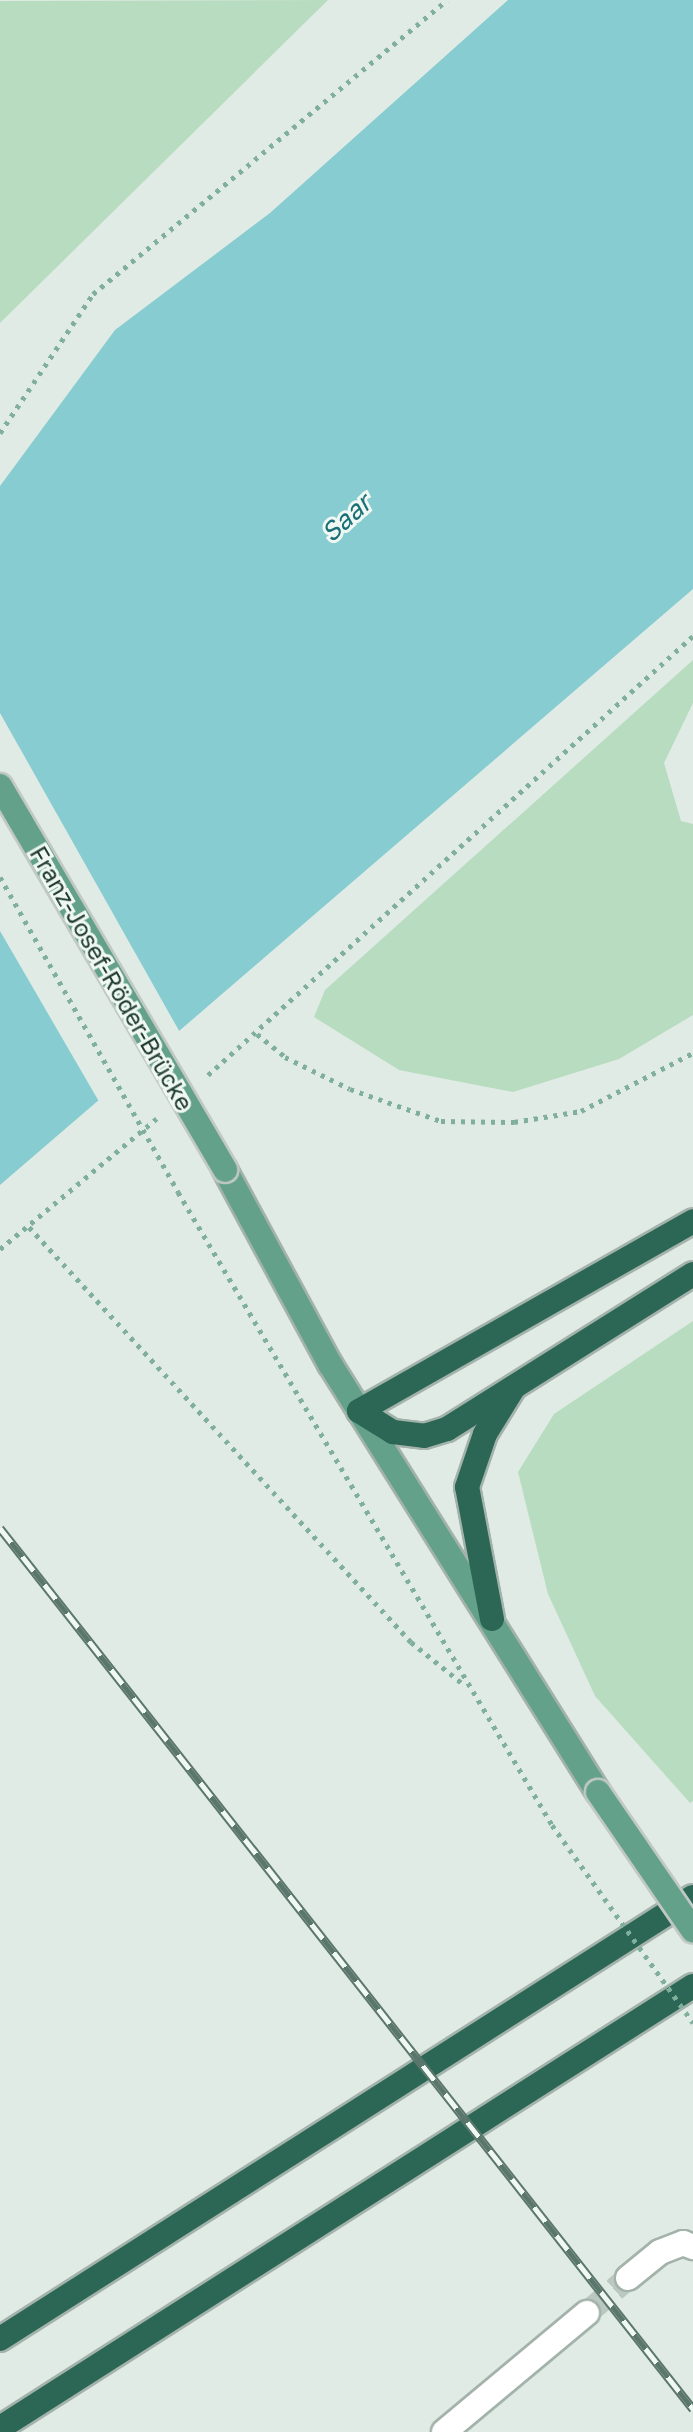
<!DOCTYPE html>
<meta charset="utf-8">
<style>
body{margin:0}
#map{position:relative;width:693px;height:2432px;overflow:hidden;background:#e0ebe5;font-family:"Golos Text",sans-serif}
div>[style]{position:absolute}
.green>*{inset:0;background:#b8dcbf}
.water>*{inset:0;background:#87ccd1}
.pier>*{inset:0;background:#e0ebe5}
.minor-tunnel>*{height:24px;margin-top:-12px;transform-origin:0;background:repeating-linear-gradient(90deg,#bac8c1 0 24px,transparent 0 36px)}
.path>*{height:5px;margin-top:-2.5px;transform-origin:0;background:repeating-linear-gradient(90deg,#80af9c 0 4px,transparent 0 10px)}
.roads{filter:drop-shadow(2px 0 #a3b3ab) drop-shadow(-2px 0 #a3b3ab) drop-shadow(0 2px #a3b3ab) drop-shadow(0 -2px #a3b3ab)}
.minor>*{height:24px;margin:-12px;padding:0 12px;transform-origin:12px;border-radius:12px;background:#fff}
.major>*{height:24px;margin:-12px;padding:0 12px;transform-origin:12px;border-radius:12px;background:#64a18b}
.highway>*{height:24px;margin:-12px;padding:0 12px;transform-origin:12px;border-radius:12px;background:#2c6756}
.rail>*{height:9px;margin-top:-4.5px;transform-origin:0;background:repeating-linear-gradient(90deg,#f0f8f3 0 18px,#5b776d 0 36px);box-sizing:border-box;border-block:2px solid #5b776d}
.path-bridge>*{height:5px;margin-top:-2.5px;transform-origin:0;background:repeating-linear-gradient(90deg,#80af9c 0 4px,transparent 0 10px)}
.bridges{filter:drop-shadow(2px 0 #c1c8c5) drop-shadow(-2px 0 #c1c8c5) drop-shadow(0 2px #c1c8c5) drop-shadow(0 -2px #c1c8c5)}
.major-bridge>*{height:24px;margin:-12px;padding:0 12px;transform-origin:12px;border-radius:12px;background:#64a18b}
span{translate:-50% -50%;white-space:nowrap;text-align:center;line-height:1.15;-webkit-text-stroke:6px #f0f8f3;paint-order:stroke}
.street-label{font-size:24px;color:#203b31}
.water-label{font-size:26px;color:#1a7077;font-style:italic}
</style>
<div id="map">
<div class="green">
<i style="clip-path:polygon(328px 0,0 323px,0 1px)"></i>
<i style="clip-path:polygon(693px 660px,693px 703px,664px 763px,681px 821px,693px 824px,693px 1015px,619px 1059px,513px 1092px,399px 1070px,314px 1017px,325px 990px)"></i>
<i style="clip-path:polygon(693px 1321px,693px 1801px,690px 1803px,595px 1696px,548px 1594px,518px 1472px,554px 1414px)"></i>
</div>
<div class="water">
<i style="clip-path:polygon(508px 0,693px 0,693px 589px,0 1185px,0 486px,115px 330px,270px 213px)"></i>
</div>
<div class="pier">
<i style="clip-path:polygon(0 713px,182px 1036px,101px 1105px,0 931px)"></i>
</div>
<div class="minor-tunnel">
<i style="left:587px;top:2313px;width:54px;rotate:-40.5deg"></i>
</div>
<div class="path">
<i style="left:0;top:433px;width:167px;rotate:-56.2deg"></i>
<i style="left:93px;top:294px;width:460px;rotate:-39.7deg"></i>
<i style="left:257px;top:1034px;width:36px;rotate:39deg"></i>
<i style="left:285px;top:1057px;width:72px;rotate:26.2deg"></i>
<i style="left:350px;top:1089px;width:96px;rotate:19.4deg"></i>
<i style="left:441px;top:1121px;width:73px;rotate:0.8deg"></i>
<i style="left:514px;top:1122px;width:68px;rotate:-9.3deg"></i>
<i style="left:581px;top:1111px;width:126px;rotate:-27.4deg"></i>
<i style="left:208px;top:1075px;width:654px;rotate:-42.15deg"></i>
<i style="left:178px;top:1192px;width:735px;rotate:59.42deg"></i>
<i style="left:29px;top:1227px;width:564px;rotate:47.37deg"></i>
<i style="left:411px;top:1642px;width:67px;rotate:38.9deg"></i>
<i style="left:0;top:1249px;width:204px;rotate:-39.8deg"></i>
</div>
<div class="roads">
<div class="minor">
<i style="left:628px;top:2278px;width:41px;rotate:-39.1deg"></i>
<i style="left:660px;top:2252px;width:25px;rotate:-21deg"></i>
<i style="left:683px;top:2243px;width:11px;rotate:22deg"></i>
<i style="left:444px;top:2432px;width:186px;rotate:-39.8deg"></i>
</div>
<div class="major">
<i style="left:225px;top:1170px;width:221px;rotate:61.6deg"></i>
<i style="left:330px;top:1364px;width:505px;rotate:57.95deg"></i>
</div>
<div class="highway">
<i style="left:359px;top:1411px;width:40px;rotate:32deg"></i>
<i style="left:393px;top:1432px;width:31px;rotate:7deg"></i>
<i style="left:424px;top:1436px;width:24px;rotate:-17deg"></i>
<i style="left:447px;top:1429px;width:291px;rotate:-32.2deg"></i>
<i style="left:359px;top:1411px;width:384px;rotate:-29.6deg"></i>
<i style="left:492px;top:1619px;width:134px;rotate:-100.7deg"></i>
<i style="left:467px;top:1487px;width:56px;rotate:-71.2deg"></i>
<i style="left:485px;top:1434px;width:55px;rotate:-58.3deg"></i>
<i style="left:0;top:2339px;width:822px;rotate:-32.53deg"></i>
<i style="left:0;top:2428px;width:822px;rotate:-32.53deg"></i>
</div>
</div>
<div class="rail">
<i style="left:0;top:1528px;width:1121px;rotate:51.81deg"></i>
</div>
<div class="path-bridge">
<i style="left:0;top:877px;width:362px;rotate:60.5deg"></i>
<i style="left:552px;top:1825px;width:243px;rotate:54.5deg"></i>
</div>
<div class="bridges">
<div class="major-bridge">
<i style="left:0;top:786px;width:445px;rotate:59.6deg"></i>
<i style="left:598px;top:1792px;width:168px;rotate:55.5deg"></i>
</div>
</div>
<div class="street-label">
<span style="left:112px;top:978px;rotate:60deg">Franz-Josef-Röder-Brücke</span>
</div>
<div class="water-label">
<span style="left:346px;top:518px;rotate:-42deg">Saar</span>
</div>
</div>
